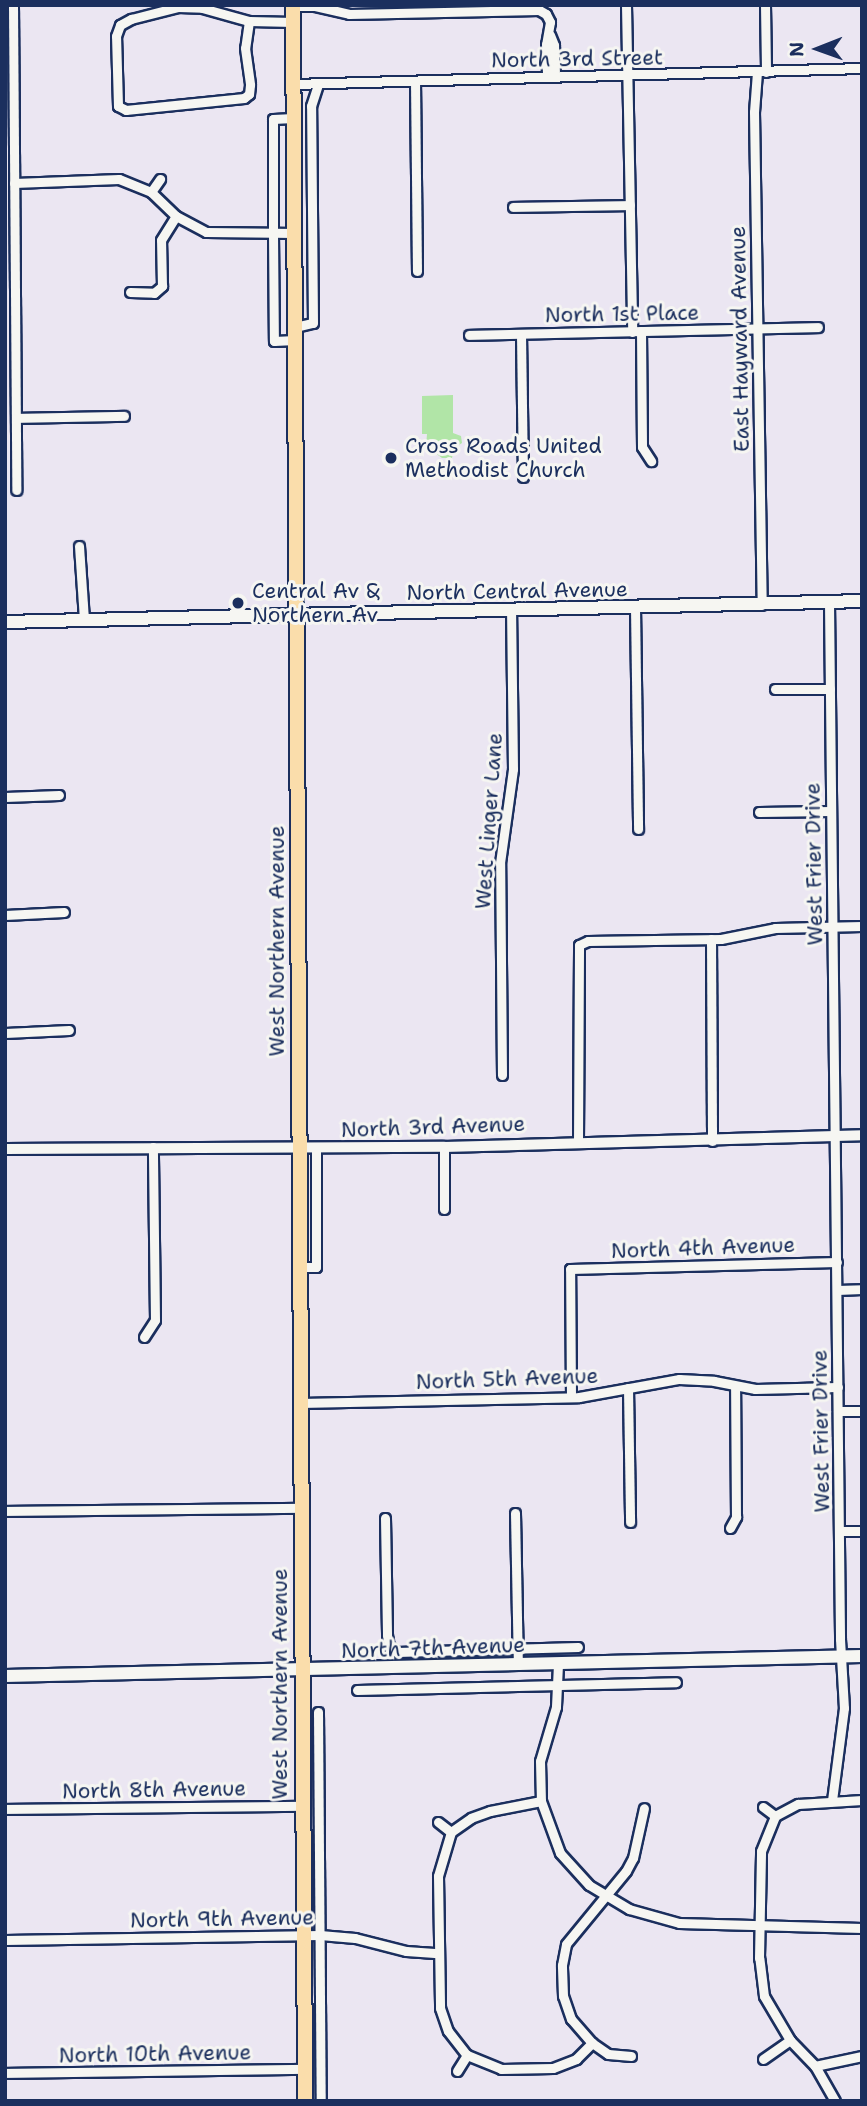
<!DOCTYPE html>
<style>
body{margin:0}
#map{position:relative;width:867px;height:2106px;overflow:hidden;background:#ebe6f2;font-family:"Shantell Sans",sans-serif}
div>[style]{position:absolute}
.green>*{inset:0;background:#b1e5a7}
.roads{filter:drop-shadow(2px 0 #1b2f5e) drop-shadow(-2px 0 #1b2f5e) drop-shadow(0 2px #1b2f5e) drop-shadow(0 -2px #1b2f5e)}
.minor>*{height:9px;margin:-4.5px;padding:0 4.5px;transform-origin:4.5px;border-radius:4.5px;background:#f6f6f2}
.tertiary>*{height:10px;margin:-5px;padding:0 5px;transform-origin:5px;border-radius:5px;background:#f6f6f2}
.secondary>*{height:12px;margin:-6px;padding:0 6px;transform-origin:6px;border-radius:6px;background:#f6f6f2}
.primary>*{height:14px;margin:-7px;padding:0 7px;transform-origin:7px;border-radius:7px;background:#faddab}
.dots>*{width:19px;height:19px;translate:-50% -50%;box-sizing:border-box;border:4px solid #f6f6f2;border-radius:50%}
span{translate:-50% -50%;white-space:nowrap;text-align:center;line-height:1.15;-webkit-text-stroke:6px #f6f6f2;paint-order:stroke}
.street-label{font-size:21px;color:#1b2f5e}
.poi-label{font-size:21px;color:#1b2f5e}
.left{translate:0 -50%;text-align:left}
.frame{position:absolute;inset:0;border:7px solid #1b2f5e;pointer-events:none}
.north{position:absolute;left:783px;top:14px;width:70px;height:70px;-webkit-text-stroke:5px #f6f6f2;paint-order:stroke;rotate:269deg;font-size:19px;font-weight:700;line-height:28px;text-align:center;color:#1b2f5e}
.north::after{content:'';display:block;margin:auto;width:24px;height:32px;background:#1b2f5e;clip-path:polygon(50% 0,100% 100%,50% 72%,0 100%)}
</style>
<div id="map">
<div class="green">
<i style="clip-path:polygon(453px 395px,453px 433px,461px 436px,462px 443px,454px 448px,452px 458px,442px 458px,426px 446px,427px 434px,422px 434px,422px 396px)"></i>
</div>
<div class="roads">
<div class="minor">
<i style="left:13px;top:5px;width:485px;rotate:89.6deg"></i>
<i style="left:626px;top:5px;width:327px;rotate:88.9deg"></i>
<i style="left:765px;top:5px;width:67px;rotate:89.1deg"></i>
<i style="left:293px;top:6px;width:22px"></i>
<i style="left:315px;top:6px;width:35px;rotate:13deg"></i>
<i style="left:349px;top:14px;width:190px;rotate:-1.2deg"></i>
<i style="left:539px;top:10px;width:8px;rotate:30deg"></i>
<i style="left:546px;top:14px;width:9px;rotate:63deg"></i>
<i style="left:550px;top:22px;width:22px;rotate:100deg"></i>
<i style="left:546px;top:44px;width:33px;rotate:88deg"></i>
<i style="left:249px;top:21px;width:27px;rotate:98deg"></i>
<i style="left:245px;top:48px;width:37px;rotate:82deg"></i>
<i style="left:250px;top:85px;width:9px;rotate:96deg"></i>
<i style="left:249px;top:94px;width:6px;rotate:141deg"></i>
<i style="left:244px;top:98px;width:119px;rotate:174.2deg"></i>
<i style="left:126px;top:110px;width:9px;rotate:-153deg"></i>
<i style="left:118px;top:106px;width:70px;rotate:-91.6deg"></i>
<i style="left:116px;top:36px;width:12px;rotate:-70deg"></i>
<i style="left:120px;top:25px;width:13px;rotate:-29deg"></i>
<i style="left:131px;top:19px;width:49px;rotate:-14.3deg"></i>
<i style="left:178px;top:7px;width:24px;rotate:2deg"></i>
<i style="left:202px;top:8px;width:49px;rotate:15.5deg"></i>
<i style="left:249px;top:21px;width:44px;rotate:1.3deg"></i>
<i style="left:550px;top:35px;width:11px;rotate:68deg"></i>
<i style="left:554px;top:45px;width:32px;rotate:88deg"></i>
<i style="left:757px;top:72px;width:40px;rotate:94.3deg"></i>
<i style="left:754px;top:112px;width:493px;rotate:89.1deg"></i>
<i style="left:415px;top:81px;width:190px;rotate:89.4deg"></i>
<i style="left:293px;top:84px;width:569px;rotate:-1.61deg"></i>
<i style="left:293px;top:118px;width:20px;rotate:177deg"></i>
<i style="left:273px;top:119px;width:115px;rotate:90deg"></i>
<i style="left:273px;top:234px;width:107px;rotate:89.5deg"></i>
<i style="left:274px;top:341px;width:21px;rotate:-3deg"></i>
<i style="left:14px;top:183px;width:105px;rotate:-2.2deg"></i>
<i style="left:119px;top:179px;width:35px;rotate:22deg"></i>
<i style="left:151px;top:192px;width:35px;rotate:44deg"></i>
<i style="left:176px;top:216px;width:34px;rotate:28deg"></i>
<i style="left:206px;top:232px;width:89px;rotate:0.6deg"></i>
<i style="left:151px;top:192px;width:16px;rotate:-55deg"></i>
<i style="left:513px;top:207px;width:117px;rotate:-1deg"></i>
<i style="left:130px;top:292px;width:24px;rotate:2deg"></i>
<i style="left:154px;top:293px;width:11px;rotate:-41deg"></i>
<i style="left:162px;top:286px;width:46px;rotate:-91.2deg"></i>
<i style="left:161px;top:240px;width:28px;rotate:-58deg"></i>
<i style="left:295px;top:327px;width:18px;rotate:-13deg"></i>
<i style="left:313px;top:323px;width:217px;rotate:-90.5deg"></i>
<i style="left:311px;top:106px;width:23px;rotate:-72deg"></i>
<i style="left:641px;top:331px;width:116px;rotate:89.5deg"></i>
<i style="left:642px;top:447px;width:17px;rotate:57deg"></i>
<i style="left:521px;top:334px;width:143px;rotate:89.2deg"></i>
<i style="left:469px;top:335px;width:349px;rotate:-1.3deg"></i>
<i style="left:16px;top:418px;width:108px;rotate:-1.1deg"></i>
<i style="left:79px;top:546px;width:74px;rotate:86.1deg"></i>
<i style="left:829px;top:602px;width:1037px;rotate:89.39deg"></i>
<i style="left:840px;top:1639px;width:69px;rotate:86.7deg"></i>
<i style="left:844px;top:1708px;width:94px;rotate:97.4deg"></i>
<i style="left:635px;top:607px;width:222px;rotate:89.2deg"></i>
<i style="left:775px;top:689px;width:55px"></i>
<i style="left:5px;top:797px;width:54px;rotate:-2.1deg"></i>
<i style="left:759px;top:812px;width:72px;rotate:-0.8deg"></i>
<i style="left:5px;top:915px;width:59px;rotate:-2.9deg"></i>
<i style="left:711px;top:939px;width:202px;rotate:89.7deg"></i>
<i style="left:5px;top:1033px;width:64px;rotate:-2.7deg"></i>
<i style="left:502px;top:1075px;width:212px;rotate:-90.5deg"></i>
<i style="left:500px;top:863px;width:95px;rotate:-82.1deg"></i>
<i style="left:513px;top:769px;width:158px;rotate:-90.7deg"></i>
<i style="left:578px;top:1142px;width:197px;rotate:-89.7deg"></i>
<i style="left:579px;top:945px;width:10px;rotate:-24deg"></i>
<i style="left:588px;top:941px;width:133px;rotate:-0.9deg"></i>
<i style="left:721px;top:939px;width:55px;rotate:-11.5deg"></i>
<i style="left:775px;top:928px;width:87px;rotate:-1.3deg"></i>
<i style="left:444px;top:1209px;width:62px;rotate:-90deg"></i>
<i style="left:300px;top:1267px;width:16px"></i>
<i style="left:316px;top:1267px;width:118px;rotate:-90deg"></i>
<i style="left:837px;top:1290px;width:25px;rotate:-2deg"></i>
<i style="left:144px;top:1337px;width:20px;rotate:-57deg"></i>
<i style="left:155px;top:1320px;width:173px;rotate:-90.7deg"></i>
<i style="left:628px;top:1388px;width:134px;rotate:89.1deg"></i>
<i style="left:571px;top:1397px;width:128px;rotate:-90.4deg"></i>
<i style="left:570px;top:1269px;width:267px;rotate:-1.5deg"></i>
<i style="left:300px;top:1403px;width:279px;rotate:-1.2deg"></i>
<i style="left:579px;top:1397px;width:102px;rotate:-10.2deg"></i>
<i style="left:679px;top:1379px;width:35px;rotate:3deg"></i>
<i style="left:714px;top:1381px;width:42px;rotate:11deg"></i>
<i style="left:755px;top:1389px;width:83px;rotate:-1.4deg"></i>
<i style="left:838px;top:1411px;width:24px"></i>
<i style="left:5px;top:1511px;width:296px;rotate:-0.6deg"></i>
<i style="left:515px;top:1513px;width:152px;rotate:88.9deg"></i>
<i style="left:385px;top:1518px;width:117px;rotate:89deg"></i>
<i style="left:387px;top:1635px;width:11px;rotate:80deg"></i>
<i style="left:389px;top:1646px;width:10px;rotate:37deg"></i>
<i style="left:397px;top:1652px;width:181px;rotate:-1.6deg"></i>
<i style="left:730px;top:1528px;width:13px;rotate:-61deg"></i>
<i style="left:736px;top:1517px;width:131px;rotate:-90.4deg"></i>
<i style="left:840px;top:1531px;width:22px"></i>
<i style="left:558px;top:1664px;width:43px;rotate:92.7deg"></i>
<i style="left:556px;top:1707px;width:56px;rotate:106.5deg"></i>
<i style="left:540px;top:1761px;width:40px;rotate:88.6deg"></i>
<i style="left:541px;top:1801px;width:55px;rotate:69.9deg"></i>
<i style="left:560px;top:1853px;width:43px;rotate:47.8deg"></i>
<i style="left:589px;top:1885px;width:47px;rotate:31deg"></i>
<i style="left:629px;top:1909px;width:52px;rotate:15.6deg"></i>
<i style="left:679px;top:1923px;width:183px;rotate:1.6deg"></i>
<i style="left:357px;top:1690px;width:319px;rotate:-1.4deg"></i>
<i style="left:318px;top:1712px;width:389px;rotate:89.6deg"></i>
<i style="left:541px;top:1801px;width:52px;rotate:168.9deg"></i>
<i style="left:490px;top:1811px;width:20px;rotate:160deg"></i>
<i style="left:471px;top:1818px;width:24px;rotate:145deg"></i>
<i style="left:451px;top:1832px;width:46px;rotate:106.5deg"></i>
<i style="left:438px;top:1876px;width:132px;rotate:89.1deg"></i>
<i style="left:440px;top:2008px;width:24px;rotate:71deg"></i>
<i style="left:448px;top:2031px;width:31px;rotate:52deg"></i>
<i style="left:467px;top:2055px;width:37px;rotate:22deg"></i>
<i style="left:501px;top:2069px;width:52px;rotate:-1.1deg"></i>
<i style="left:553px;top:2068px;width:25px;rotate:-21deg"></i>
<i style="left:576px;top:2059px;width:23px;rotate:-45deg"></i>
<i style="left:763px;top:1807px;width:15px;rotate:37deg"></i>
<i style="left:5px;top:1809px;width:297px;rotate:-0.6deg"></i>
<i style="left:438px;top:1822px;width:16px;rotate:38deg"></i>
<i style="left:5px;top:1940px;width:315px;rotate:-0.9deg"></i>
<i style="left:320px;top:1935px;width:35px;rotate:5deg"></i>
<i style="left:355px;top:1938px;width:53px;rotate:14.3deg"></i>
<i style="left:406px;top:1951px;width:32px;rotate:4deg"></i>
<i style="left:631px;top:2056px;width:23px;rotate:-175deg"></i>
<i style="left:608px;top:2054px;width:19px;rotate:-145deg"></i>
<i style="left:592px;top:2043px;width:32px;rotate:-131deg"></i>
<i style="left:571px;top:2019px;width:24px;rotate:-109deg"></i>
<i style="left:563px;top:1996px;width:31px;rotate:-92deg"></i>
<i style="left:562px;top:1965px;width:21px;rotate:-79deg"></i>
<i style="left:566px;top:1944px;width:94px;rotate:-50.6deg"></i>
<i style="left:626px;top:1871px;width:15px;rotate:-62deg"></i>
<i style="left:633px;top:1858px;width:51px;rotate:-77.6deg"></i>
<i style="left:763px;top:2059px;width:33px;rotate:-35deg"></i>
<i style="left:815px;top:2066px;width:48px;rotate:-12deg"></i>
<i style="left:457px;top:2071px;width:19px;rotate:-58deg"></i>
<i style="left:5px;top:2073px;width:300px;rotate:-0.8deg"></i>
<i style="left:835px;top:2101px;width:40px;rotate:-119.7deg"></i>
<i style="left:815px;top:2066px;width:36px;rotate:-134deg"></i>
<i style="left:790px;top:2040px;width:51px;rotate:-120.6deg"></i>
<i style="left:764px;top:1996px;width:38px;rotate:-97deg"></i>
<i style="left:759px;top:1958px;width:107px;rotate:-88.9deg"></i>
<i style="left:761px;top:1851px;width:38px;rotate:-68deg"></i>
<i style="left:775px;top:1816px;width:26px;rotate:-28deg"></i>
<i style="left:798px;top:1804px;width:64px;rotate:-3.6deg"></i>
</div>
<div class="tertiary">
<i style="left:5px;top:1149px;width:439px;rotate:-0.3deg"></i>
<i style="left:444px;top:1147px;width:418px;rotate:-1.6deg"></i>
</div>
<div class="secondary">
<i style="left:5px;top:622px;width:857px;rotate:-1.4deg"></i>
<i style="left:5px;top:1676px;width:857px;rotate:-1.34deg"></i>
</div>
<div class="primary">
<i style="left:293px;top:5px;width:2096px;rotate:89.67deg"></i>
</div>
</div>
<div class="dots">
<i style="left:391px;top:458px;background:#1b2f5e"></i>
<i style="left:238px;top:603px;background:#1b2f5e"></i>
</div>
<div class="street-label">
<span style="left:577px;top:59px;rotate:-1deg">North 3rd Street</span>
<span style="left:622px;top:314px;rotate:-1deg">North 1st Place</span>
<span style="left:740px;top:339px;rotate:-91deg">East Hayward Avenue</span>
<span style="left:517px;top:591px;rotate:-1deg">North Central Avenue</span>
<span style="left:489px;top:821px;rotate:-86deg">West Linger Lane</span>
<span style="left:814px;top:864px;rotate:-91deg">West Frier Drive</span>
<span style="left:277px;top:941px;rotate:-90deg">West Northern Avenue</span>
<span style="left:433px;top:1127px;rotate:-2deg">North 3rd Avenue</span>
<span style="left:703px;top:1248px;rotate:-2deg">North 4th Avenue</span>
<span style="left:507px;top:1379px;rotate:-2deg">North 5th Avenue</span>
<span style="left:821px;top:1431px;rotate:-91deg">West Frier Drive</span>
<span style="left:433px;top:1648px;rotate:-2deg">North 7th Avenue</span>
<span style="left:280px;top:1684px;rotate:-90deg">West Northern Avenue</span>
<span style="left:154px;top:1790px;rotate:-1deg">North 8th Avenue</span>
<span style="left:222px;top:1919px;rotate:-1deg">North 9th Avenue</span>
<span style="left:155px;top:2054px;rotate:-1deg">North 10th Avenue</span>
</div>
<div class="poi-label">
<span class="left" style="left:405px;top:458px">Cross Roads United<br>Methodist Church</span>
<span class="left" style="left:252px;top:603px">Central Av &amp;<br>Northern Av</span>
</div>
<div class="frame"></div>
<div class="north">N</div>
</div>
